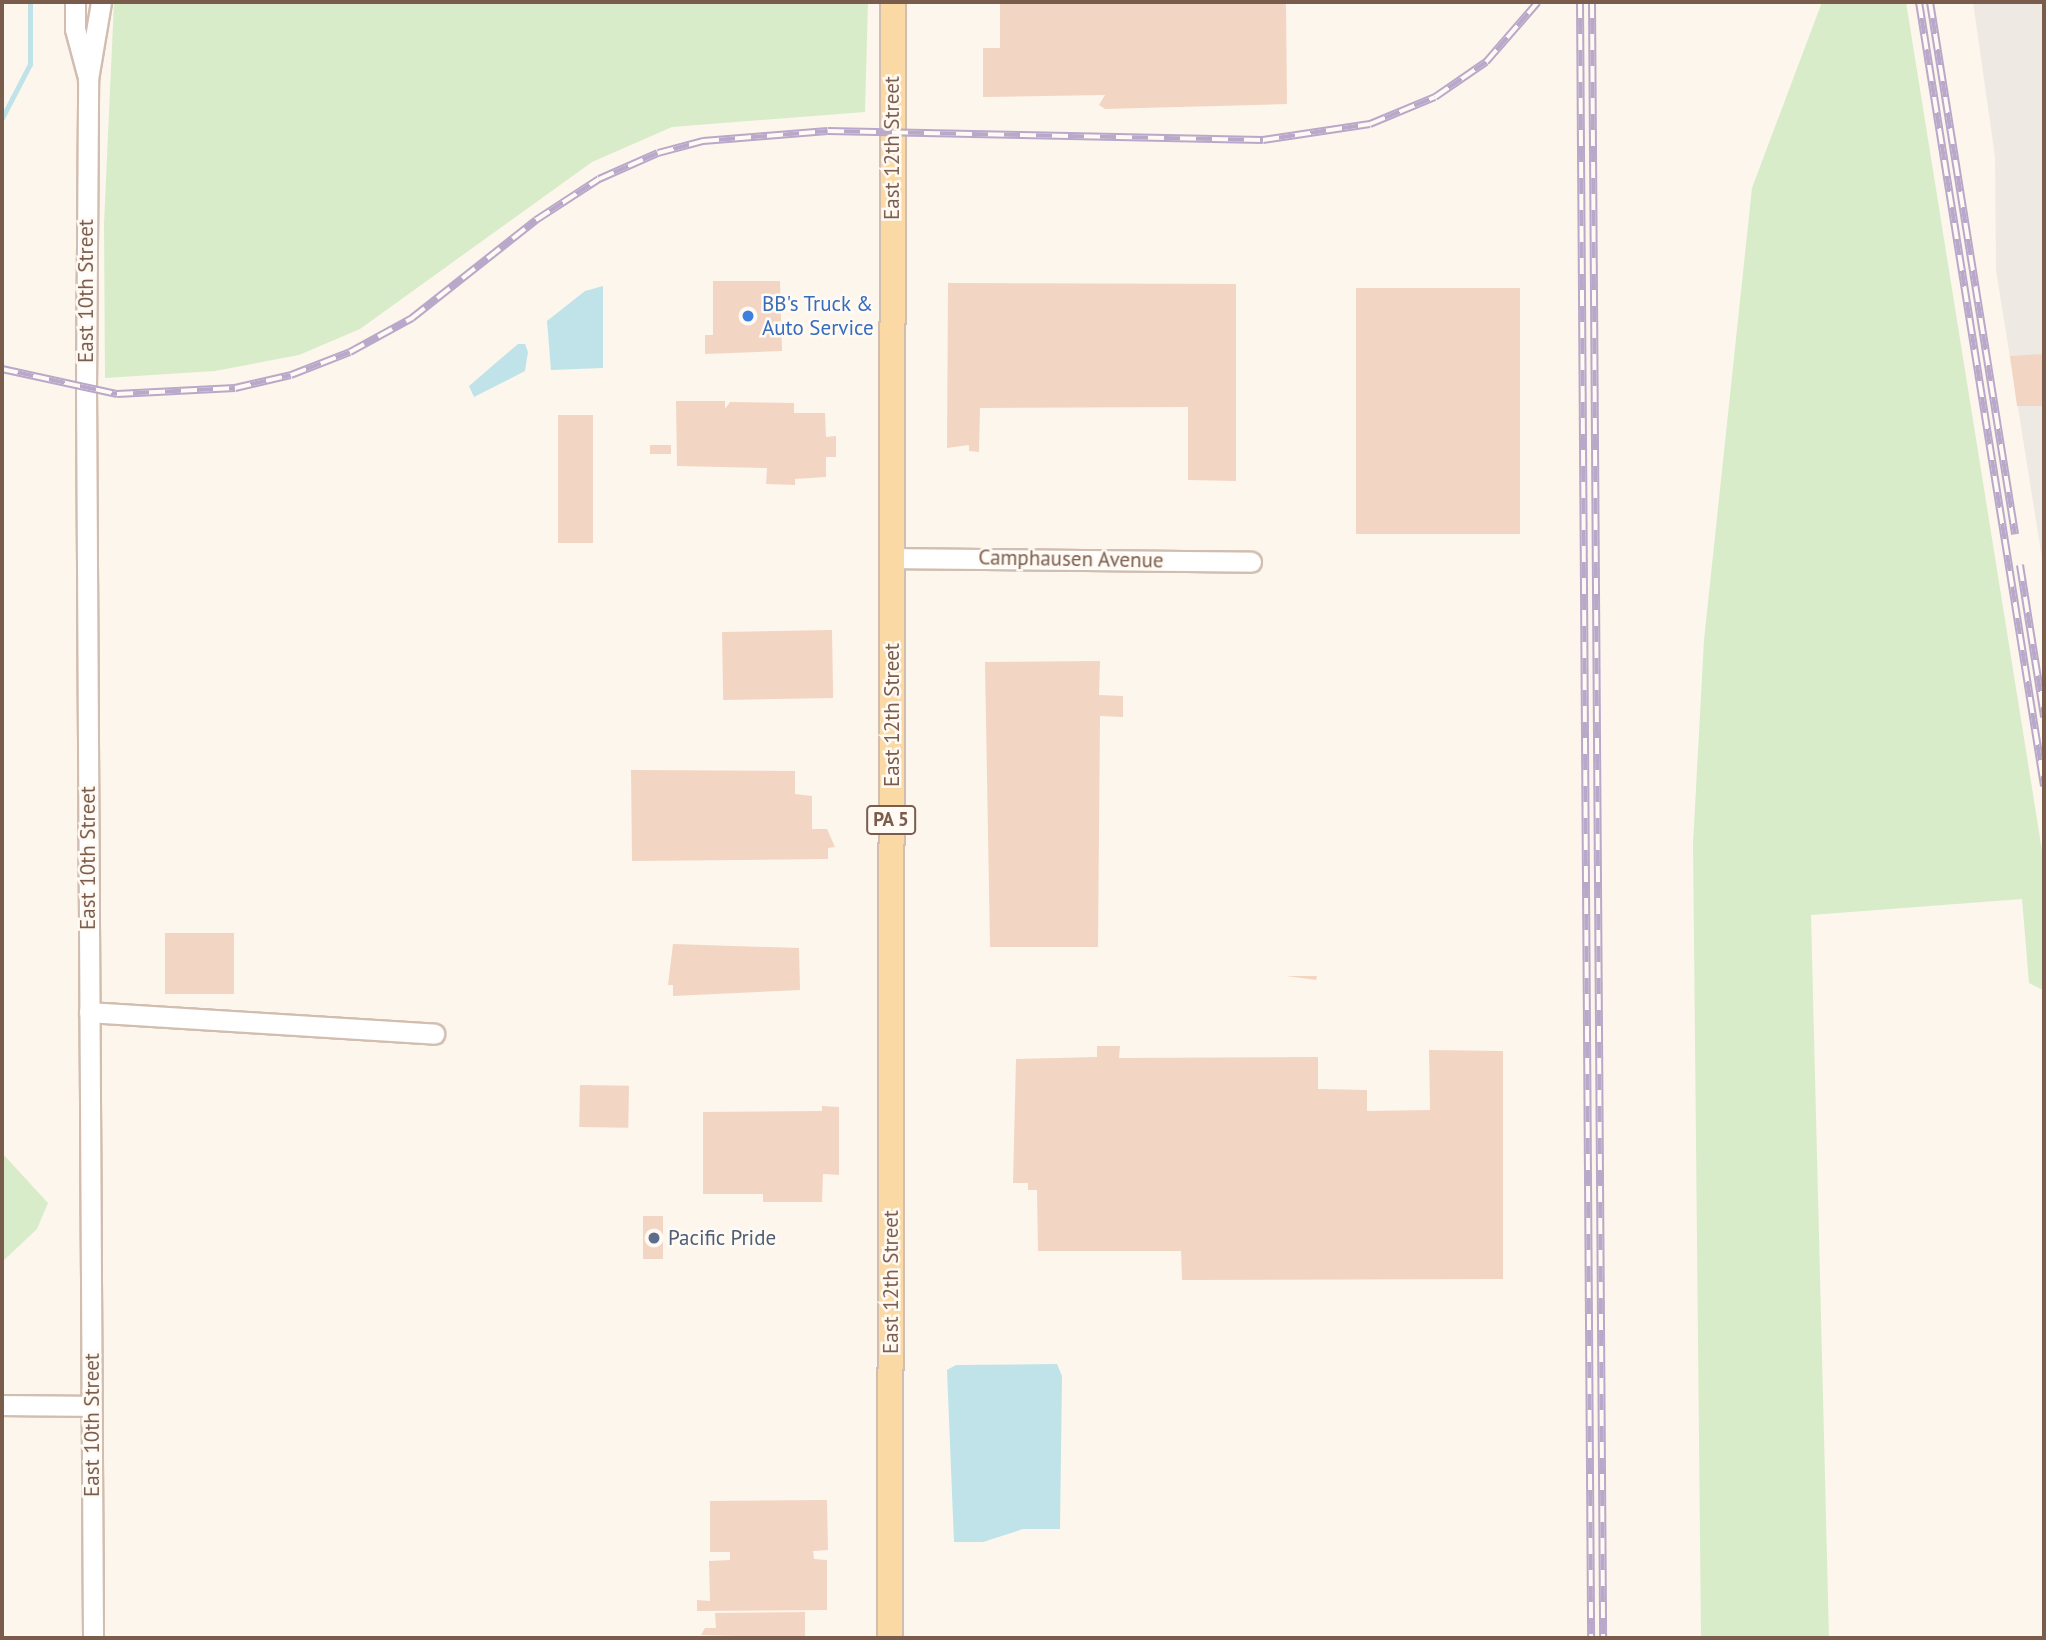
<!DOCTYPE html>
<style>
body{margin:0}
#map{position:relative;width:2046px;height:1640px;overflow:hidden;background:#fdf6ec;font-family:"PT Sans",sans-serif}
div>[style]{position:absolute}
.industrial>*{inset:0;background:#efe9e4}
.green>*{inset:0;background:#d8ecc9}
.water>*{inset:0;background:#bfe3e8}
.stream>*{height:5px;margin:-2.5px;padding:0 2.5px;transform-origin:2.5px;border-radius:2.5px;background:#bfe3e8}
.building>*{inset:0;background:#f3d5c3;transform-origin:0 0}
.roads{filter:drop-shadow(2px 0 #d1beb0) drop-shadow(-2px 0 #d1beb0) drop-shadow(0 2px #d1beb0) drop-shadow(0 -2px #d1beb0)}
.minor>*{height:19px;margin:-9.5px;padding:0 9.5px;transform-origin:9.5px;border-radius:9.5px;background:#fff}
.major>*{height:24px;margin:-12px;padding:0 12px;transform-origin:12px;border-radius:12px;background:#fbd9a5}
.rail>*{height:8px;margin-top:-4px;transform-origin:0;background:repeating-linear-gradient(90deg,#fffaf3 0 16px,#b9a8c9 0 32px);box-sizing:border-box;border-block:2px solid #b9a8c9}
.dots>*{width:19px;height:19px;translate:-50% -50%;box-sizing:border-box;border:4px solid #fffaf3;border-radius:50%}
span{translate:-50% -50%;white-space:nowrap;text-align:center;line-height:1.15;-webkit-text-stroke:5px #fffaf3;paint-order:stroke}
.shield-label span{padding:2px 5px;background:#fffaf3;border:2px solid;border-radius:5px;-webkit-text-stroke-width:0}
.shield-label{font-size:19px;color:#7a5c4d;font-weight:700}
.street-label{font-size:21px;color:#7a5c4d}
.shop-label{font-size:21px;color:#366cbe}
.left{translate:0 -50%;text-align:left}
.service-label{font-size:21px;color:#4e5e75}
.frame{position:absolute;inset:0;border:4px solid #7a5c4d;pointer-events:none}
</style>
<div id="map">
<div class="industrial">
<i style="clip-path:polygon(1973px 2px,2044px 2px,2044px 571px,1996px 270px,1995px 157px)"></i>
</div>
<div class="green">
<i style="clip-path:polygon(114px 2px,868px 2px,865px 112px,672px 127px,592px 162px,360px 329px,299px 355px,215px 371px,105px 378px,104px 224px)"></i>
<i style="clip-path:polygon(1822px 2px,1906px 2px,2044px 863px,2044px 1025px,2043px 990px,2029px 983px,2022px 899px,1811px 915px,1829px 1638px,1701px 1638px,1693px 844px,1704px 640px,1752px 188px)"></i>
<i style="clip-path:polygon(2px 1153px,48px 1203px,37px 1229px,2px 1262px)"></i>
</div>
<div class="water">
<i style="clip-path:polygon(603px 286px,603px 368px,551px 370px,547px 321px,585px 291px)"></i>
<i style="clip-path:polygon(518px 344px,525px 344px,528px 352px,525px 371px,474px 397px,469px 386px)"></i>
<i style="clip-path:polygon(1057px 1364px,1062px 1376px,1060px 1529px,1023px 1529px,983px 1542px,954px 1542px,947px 1370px,956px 1365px)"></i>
</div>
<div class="stream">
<i style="left:2px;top:118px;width:61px;rotate:-62.6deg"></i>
<i style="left:30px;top:64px;width:62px;rotate:-90deg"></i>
</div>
<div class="building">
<i style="clip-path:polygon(1000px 2px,1286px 2px,1287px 104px,1105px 109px,1099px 105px,1105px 95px,983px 97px,983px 48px,1000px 48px)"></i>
<i style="clip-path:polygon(713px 281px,780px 281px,782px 351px,705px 354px,705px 335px,713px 335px)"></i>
<i style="clip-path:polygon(948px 283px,1236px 284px,1236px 481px,1188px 480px,1188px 407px,980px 408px,979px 452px,969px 451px,969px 445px,947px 448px)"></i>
<i style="left:1520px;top:288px;width:246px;height:164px;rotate:90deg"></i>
<i style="clip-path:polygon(2044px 354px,2044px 406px,2017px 406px,2010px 356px)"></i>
<i style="clip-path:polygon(676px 401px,725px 401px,725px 409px,730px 402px,794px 403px,794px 413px,825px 413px,826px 437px,836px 436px,836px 457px,826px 457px,826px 477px,795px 479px,795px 485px,766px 484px,767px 468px,677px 466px)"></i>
<i style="left:593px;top:415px;width:128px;height:35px;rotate:90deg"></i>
<i style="left:671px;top:445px;width:9px;height:21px;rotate:90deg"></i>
<i style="left:832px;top:630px;width:68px;height:110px;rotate:89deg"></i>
<i style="clip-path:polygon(1100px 661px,1099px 695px,1123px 696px,1123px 717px,1100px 716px,1098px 947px,990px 947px,985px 662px)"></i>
<i style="clip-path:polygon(631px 770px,795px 771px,795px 794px,812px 796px,812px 829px,827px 829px,835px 847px,828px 848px,828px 859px,632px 861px)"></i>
<i style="left:165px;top:933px;width:69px;height:61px"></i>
<i style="clip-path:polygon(673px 944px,799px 948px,800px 990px,673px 996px,673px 985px,668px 985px)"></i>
<i style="clip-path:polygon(1286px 976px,1317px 976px,1316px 980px)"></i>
<i style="clip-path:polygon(1097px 1046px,1120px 1046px,1119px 1058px,1318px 1057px,1318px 1089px,1367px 1090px,1367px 1111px,1430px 1110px,1429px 1050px,1503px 1051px,1503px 1279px,1182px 1280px,1181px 1251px,1038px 1251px,1037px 1190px,1028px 1190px,1028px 1183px,1013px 1183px,1016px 1059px,1097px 1057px)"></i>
<i style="left:580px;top:1085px;width:49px;height:42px;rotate:1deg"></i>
<i style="clip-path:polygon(822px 1106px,839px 1107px,839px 1175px,823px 1174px,822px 1202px,763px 1202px,763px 1194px,703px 1194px,703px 1112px,822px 1111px)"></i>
<i style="left:643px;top:1216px;width:20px;height:43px"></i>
<i style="clip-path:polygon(827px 1500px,828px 1550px,813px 1551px,814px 1559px,827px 1560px,827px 1610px,697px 1611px,697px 1600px,710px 1601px,709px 1561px,730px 1560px,730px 1552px,710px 1552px,710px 1501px)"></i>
<i style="clip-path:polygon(805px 1612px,805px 1638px,701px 1635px,705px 1628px,716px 1628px,715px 1613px)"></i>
</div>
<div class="roads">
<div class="minor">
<i style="left:75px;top:2px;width:27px;rotate:90deg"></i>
<i style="left:75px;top:29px;width:47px;rotate:75.1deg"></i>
<i style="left:892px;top:558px;width:359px;rotate:0.6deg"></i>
<i style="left:89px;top:1012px;width:346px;rotate:3.6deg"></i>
<i style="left:2px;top:1405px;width:89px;rotate:0.6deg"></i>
<i style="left:93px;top:1638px;width:1248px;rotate:-90.32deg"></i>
<i style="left:86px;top:390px;width:311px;rotate:-89.6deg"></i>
<i style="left:88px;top:79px;width:78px;rotate:-80.4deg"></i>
</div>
<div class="major">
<i style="left:890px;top:1638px;width:1636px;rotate:-89.89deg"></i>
</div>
</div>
<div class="rail">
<i style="left:1580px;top:2px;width:1636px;rotate:89.61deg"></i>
<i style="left:1592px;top:2px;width:1636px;rotate:89.61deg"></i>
<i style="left:1919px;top:2px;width:794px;rotate:80.94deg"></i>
<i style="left:1930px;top:2px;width:539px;rotate:80.92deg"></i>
<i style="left:2px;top:369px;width:118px;rotate:12.3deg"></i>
<i style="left:117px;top:394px;width:118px;rotate:-2.9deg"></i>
<i style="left:235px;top:388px;width:57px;rotate:-13.1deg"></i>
<i style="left:291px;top:375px;width:63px;rotate:-21.3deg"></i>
<i style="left:350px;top:352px;width:71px;rotate:-28.7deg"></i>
<i style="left:412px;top:318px;width:158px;rotate:-38.3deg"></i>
<i style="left:536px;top:220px;width:75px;rotate:-33.1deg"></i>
<i style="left:599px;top:179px;width:64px;rotate:-23.8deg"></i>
<i style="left:658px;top:153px;width:47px;rotate:-14.9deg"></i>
<i style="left:703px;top:141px;width:125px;rotate:-4.6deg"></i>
<i style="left:828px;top:131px;width:435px;rotate:1.2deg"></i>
<i style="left:1263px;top:140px;width:108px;rotate:-8.5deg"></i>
<i style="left:1370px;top:124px;width:70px;rotate:-22.6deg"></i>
<i style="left:1435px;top:97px;width:62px;rotate:-34.5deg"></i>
<i style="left:1486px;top:62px;width:79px;rotate:-49.1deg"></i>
<i style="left:2020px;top:565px;width:154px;rotate:81deg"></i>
</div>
<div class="dots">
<i style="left:748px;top:316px;background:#3f7fe0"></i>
<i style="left:654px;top:1238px;background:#5c6f8a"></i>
</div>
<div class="shield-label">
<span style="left:891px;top:820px">PA 5</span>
</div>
<div class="street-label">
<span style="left:892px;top:148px;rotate:-90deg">East 12th Street</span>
<span style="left:86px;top:291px;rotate:-90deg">East 10th Street</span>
<span style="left:1071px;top:559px;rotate:1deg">Camphausen Avenue</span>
<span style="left:892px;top:715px;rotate:-90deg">East 12th Street</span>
<span style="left:88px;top:858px;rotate:-90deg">East 10th Street</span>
<span style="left:891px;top:1282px;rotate:-90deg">East 12th Street</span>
<span style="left:92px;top:1425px;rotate:-90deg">East 10th Street</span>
</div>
<div class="shop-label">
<span class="left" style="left:762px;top:316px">BB's Truck &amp;<br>Auto Service</span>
</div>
<div class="service-label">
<span class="left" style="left:668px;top:1238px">Pacific Pride</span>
</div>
<div class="frame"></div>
</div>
